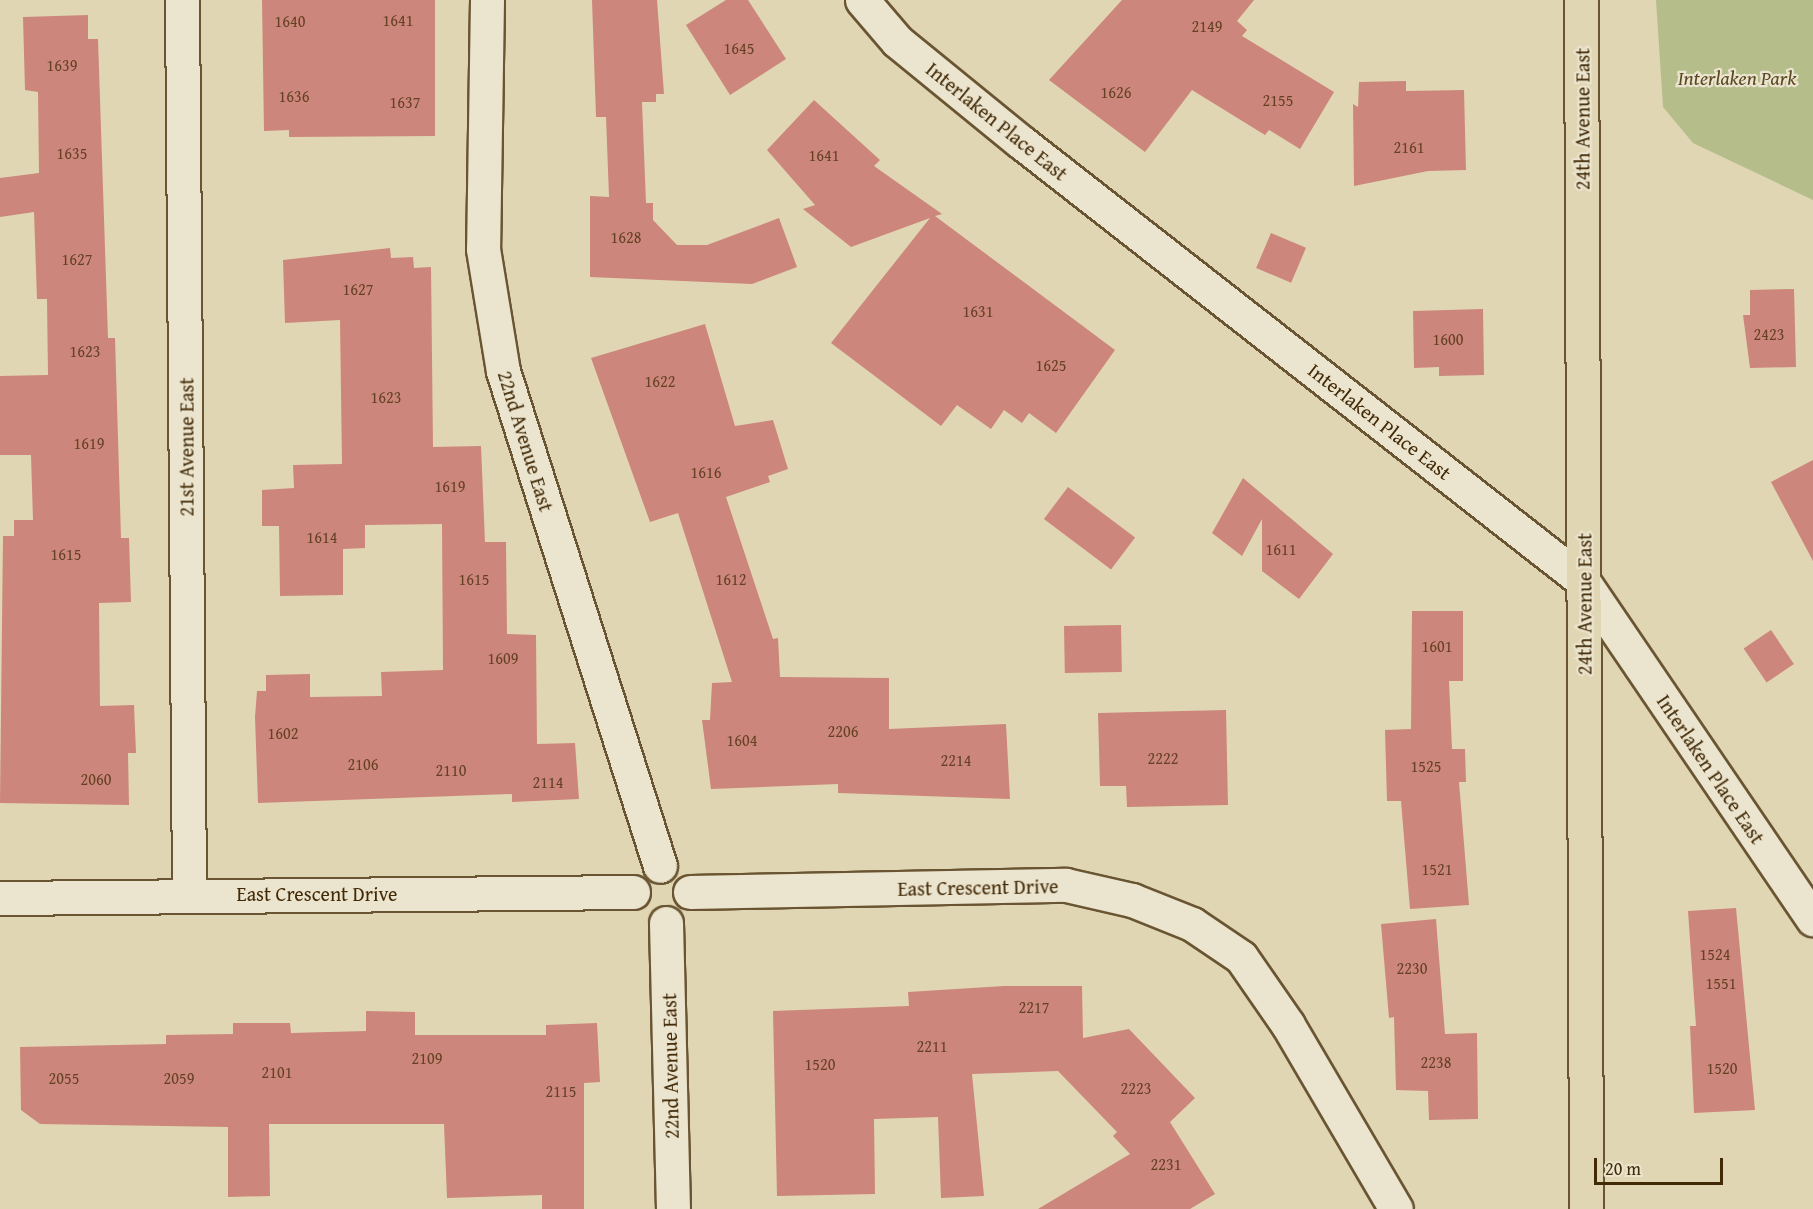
<!DOCTYPE html>
<style>
body{margin:0}
#map{position:relative;width:1813px;height:1209px;overflow:hidden;background:#e0d6b3;font-family:"Gentium Book Plus",serif}
div>[style]{position:absolute}
.green>*{inset:0;background:#b5bd8b}
.building>*{inset:0;background:#cd867b;transform-origin:0 0}
.roads{filter:drop-shadow(2px 0 #6a5532) drop-shadow(-2px 0 #6a5532) drop-shadow(0 2px #6a5532) drop-shadow(0 -2px #6a5532)}
.minor>*{height:33px;margin:-16.5px;padding:0 16.5px;transform-origin:16.5px;border-radius:16.5px;background:#ebe4ce}
.major>*{height:33px;margin:-16.5px;padding:0 16.5px;transform-origin:16.5px;border-radius:16.5px;background:#e0d6b3}
span{translate:-50% -50%;white-space:nowrap;text-align:center;line-height:1.15;-webkit-text-stroke:4.5px #ebe4ce;paint-order:stroke}
.number-label{font-size:16px;color:#654124}
.number-label span{-webkit-text-stroke-width:0}
.park-label{font-size:20px;color:#594721;font-style:italic}
.street-label{font-size:20px;color:#422a07}
.scale{position:absolute;left:1594px;top:1158px;width:129px;height:27px;box-sizing:border-box;border:3px solid #422a07;border-top:0;padding-left:8px;font-size:18px;line-height:21px;white-space:nowrap;color:#422a07;-webkit-text-stroke:4px #ebe4ce;paint-order:stroke}
</style>
<div id="map">
<div class="green">
<i style="clip-path:polygon(1656px 0,1813px 0,1813px 200px,1693px 143px,1663px 107px)"></i>
</div>
<div class="building">
<i style="clip-path:polygon(262px 0,435px 0,435px 136px,289px 137px,289px 130px,264px 131px)"></i>
<i style="clip-path:polygon(592px 0,657px 0,664px 94px,656px 94px,656px 102px,642px 102px,646px 203px,653px 203px,653px 220px,677px 245px,707px 245px,779px 218px,797px 267px,752px 284px,590px 277px,590px 196px,609px 197px,606px 117px,596px 117px)"></i>
<i style="clip-path:polygon(726px 0,748px 0,786px 59px,730px 95px,686px 25px)"></i>
<i style="clip-path:polygon(1122px 0,1254px 0,1237px 21px,1247px 30px,1242px 36px,1334px 92px,1300px 149px,1269px 130px,1265px 135px,1192px 90px,1145px 152px,1049px 80px)"></i>
<i style="clip-path:polygon(88px 15px,88px 39px,98px 39px,108px 338px,115px 338px,121px 538px,129px 538px,131px 602px,99px 603px,100px 706px,134px 705px,136px 753px,128px 753px,129px 805px,0 803px,3px 536px,14px 536px,14px 520px,33px 520px,31px 455px,0 455px,0 376px,48px 375px,47px 299px,37px 299px,34px 212px,0 217px,0 178px,39px 173px,38px 92px,25px 90px,23px 17px)"></i>
<i style="clip-path:polygon(1406px 81px,1406px 91px,1464px 90px,1466px 170px,1428px 171px,1354px 186px,1353px 104px,1358px 107px,1359px 82px)"></i>
<i style="clip-path:polygon(814px 100px,880px 160px,874px 166px,942px 214px,935px 216px,1115px 350px,1056px 433px,1029px 413px,1022px 423px,1004px 410px,991px 429px,957px 405px,941px 426px,831px 343px,930px 218px,851px 247px,803px 209px,815px 205px,767px 150px)"></i>
<i style="left:1271px;top:233px;width:38px;height:38px;rotate:23deg"></i>
<i style="clip-path:polygon(390px 248px,391px 258px,413px 257px,414px 268px,431px 267px,433px 447px,481px 446px,485px 542px,506px 542px,507px 634px,536px 635px,537px 744px,575px 743px,579px 799px,512px 802px,512px 794px,258px 803px,255px 717px,257px 691px,266px 691px,266px 675px,310px 674px,310px 697px,382px 696px,381px 672px,443px 670px,442px 524px,365px 525px,365px 548px,343px 549px,343px 595px,280px 596px,279px 526px,262px 526px,262px 490px,294px 488px,293px 465px,342px 464px,340px 320px,285px 323px,283px 260px)"></i>
<i style="clip-path:polygon(1794px 289px,1796px 367px,1750px 368px,1743px 315px,1750px 315px,1750px 290px)"></i>
<i style="clip-path:polygon(1483px 309px,1484px 375px,1439px 376px,1439px 367px,1414px 368px,1413px 311px)"></i>
<i style="clip-path:polygon(705px 324px,735px 426px,773px 420px,788px 469px,768px 476px,770px 482px,726px 497px,773px 639px,778px 638px,780px 677px,889px 678px,889px 729px,1006px 724px,1010px 799px,838px 793px,838px 784px,711px 789px,702px 720px,710px 720px,712px 683px,732px 682px,678px 513px,650px 522px,591px 358px)"></i>
<i style="clip-path:polygon(1813px 460px,1813px 561px,1771px 482px)"></i>
<i style="clip-path:polygon(1243px 478px,1333px 554px,1299px 599px,1262px 571px,1262px 519px,1242px 556px,1212px 533px)"></i>
<i style="left:1068px;top:487px;width:84px;height:40px;rotate:37deg"></i>
<i style="clip-path:polygon(1412px 611px,1463px 611px,1463px 681px,1449px 681px,1452px 749px,1465px 749px,1466px 782px,1459px 782px,1469px 905px,1410px 909px,1401px 801px,1387px 801px,1385px 730px,1411px 729px)"></i>
<i style="left:1121px;top:625px;width:47px;height:57px;rotate:89deg"></i>
<i style="left:1771px;top:630px;width:41px;height:33px;rotate:56deg"></i>
<i style="clip-path:polygon(1226px 710px,1228px 805px,1127px 807px,1126px 786px,1100px 786px,1098px 713px)"></i>
<i style="clip-path:polygon(1736px 908px,1755px 1110px,1694px 1113px,1690px 1026px,1696px 1026px,1688px 911px)"></i>
<i style="clip-path:polygon(1436px 919px,1445px 1034px,1477px 1033px,1478px 1119px,1429px 1120px,1428px 1091px,1396px 1090px,1394px 1017px,1389px 1018px,1381px 924px)"></i>
<i style="clip-path:polygon(1004px 986px,1082px 986px,1083px 1038px,1129px 1029px,1195px 1098px,1170px 1122px,1215px 1194px,1190px 1209px,1038px 1209px,1130px 1154px,1113px 1136px,1117px 1132px,1058px 1071px,972px 1074px,984px 1196px,941px 1198px,938px 1117px,874px 1119px,875px 1194px,777px 1196px,773px 1011px,909px 1006px,908px 992px)"></i>
<i style="clip-path:polygon(366px 1011px,415px 1012px,415px 1035px,546px 1035px,546px 1025px,597px 1023px,600px 1082px,584px 1083px,584px 1209px,542px 1209px,542px 1195px,447px 1198px,444px 1124px,269px 1124px,270px 1196px,228px 1197px,228px 1127px,40px 1124px,21px 1110px,20px 1047px,166px 1044px,166px 1035px,233px 1034px,233px 1023px,290px 1023px,291px 1033px,366px 1031px)"></i>
</div>
<div class="roads">
<div class="minor">
<i style="left:182px;top:0;width:894px;rotate:89.55deg"></i>
<i style="left:487px;top:0;width:249px;rotate:90.9deg"></i>
<i style="left:483px;top:249px;width:124px;rotate:80.7deg"></i>
<i style="left:503px;top:371px;width:519px;rotate:72.4deg"></i>
<i style="left:862px;top:0;width:54px;rotate:49.5deg"></i>
<i style="left:897px;top:41px;width:160px;rotate:39.2deg"></i>
<i style="left:1021px;top:142px;width:713px;rotate:37.99deg"></i>
<i style="left:1583px;top:581px;width:409px;rotate:55.8deg"></i>
<i style="left:690px;top:892px;width:376px;rotate:-1.1deg"></i>
<i style="left:1066px;top:885px;width:68px;rotate:12.8deg"></i>
<i style="left:1132px;top:900px;width:65px;rotate:21.8deg"></i>
<i style="left:1192px;top:924px;width:59px;rotate:34deg"></i>
<i style="left:1241px;top:957px;width:83px;rotate:55.3deg"></i>
<i style="left:1288px;top:1025px;width:213px;rotate:59.6deg"></i>
<i style="left:0;top:898px;width:633px;rotate:-0.54deg"></i>
<i style="left:666px;top:923px;width:286px;rotate:88.6deg"></i>
</div>
<div class="major">
<i style="left:1581px;top:0;width:1209px;rotate:89.76deg"></i>
</div>
</div>
<div class="number-label">
<span style="left:398px;top:20px">1641</span>
<span style="left:290px;top:21px">1640</span>
<span style="left:1207px;top:26px">2149</span>
<span style="left:739px;top:48px">1645</span>
<span style="left:62px;top:65px">1639</span>
<span style="left:1116px;top:92px">1626</span>
<span style="left:294px;top:96px">1636</span>
<span style="left:1278px;top:100px">2155</span>
<span style="left:405px;top:102px">1637</span>
<span style="left:1409px;top:147px">2161</span>
<span style="left:72px;top:153px">1635</span>
<span style="left:824px;top:155px">1641</span>
<span style="left:626px;top:237px">1628</span>
<span style="left:77px;top:259px">1627</span>
<span style="left:358px;top:289px">1627</span>
<span style="left:978px;top:311px">1631</span>
<span style="left:1769px;top:334px">2423</span>
<span style="left:1448px;top:339px">1600</span>
<span style="left:85px;top:351px">1623</span>
<span style="left:1051px;top:365px">1625</span>
<span style="left:660px;top:381px">1622</span>
<span style="left:386px;top:397px">1623</span>
<span style="left:89px;top:443px">1619</span>
<span style="left:706px;top:472px">1616</span>
<span style="left:450px;top:486px">1619</span>
<span style="left:322px;top:537px">1614</span>
<span style="left:1281px;top:549px">1611</span>
<span style="left:66px;top:554px">1615</span>
<span style="left:474px;top:579px">1615</span>
<span style="left:731px;top:579px">1612</span>
<span style="left:1437px;top:646px">1601</span>
<span style="left:503px;top:658px">1609</span>
<span style="left:843px;top:731px">2206</span>
<span style="left:283px;top:733px">1602</span>
<span style="left:742px;top:740px">1604</span>
<span style="left:1163px;top:758px">2222</span>
<span style="left:956px;top:760px">2214</span>
<span style="left:363px;top:764px">2106</span>
<span style="left:1426px;top:766px">1525</span>
<span style="left:451px;top:770px">2110</span>
<span style="left:96px;top:779px">2060</span>
<span style="left:548px;top:782px">2114</span>
<span style="left:1437px;top:869px">1521</span>
<span style="left:1715px;top:954px">1524</span>
<span style="left:1412px;top:968px">2230</span>
<span style="left:1721px;top:983px">1551</span>
<span style="left:1034px;top:1007px">2217</span>
<span style="left:932px;top:1046px">2211</span>
<span style="left:427px;top:1058px">2109</span>
<span style="left:1436px;top:1062px">2238</span>
<span style="left:820px;top:1064px">1520</span>
<span style="left:1722px;top:1068px">1520</span>
<span style="left:277px;top:1072px">2101</span>
<span style="left:64px;top:1078px">2055</span>
<span style="left:179px;top:1078px">2059</span>
<span style="left:1136px;top:1088px">2223</span>
<span style="left:561px;top:1091px">2115</span>
<span style="left:1166px;top:1164px">2231</span>
</div>
<div class="park-label">
<span style="left:1737px;top:77px">Interlaken Park</span>
</div>
<div class="street-label">
<span style="left:1582px;top:119px;rotate:-90deg">24th Avenue East</span>
<span style="left:997px;top:121px;rotate:39deg">Interlaken Place East</span>
<span style="left:1380px;top:421px;rotate:38deg">Interlaken Place East</span>
<span style="left:526px;top:441px;rotate:73deg">22nd Avenue East</span>
<span style="left:186px;top:447px;rotate:-90deg">21st Avenue East</span>
<span style="left:1584px;top:604px;rotate:-90deg">24th Avenue East</span>
<span style="left:1711px;top:769px;rotate:56deg">Interlaken Place East</span>
<span style="left:978px;top:887px;rotate:-1deg">East Crescent Drive</span>
<span style="left:317px;top:893px">East Crescent Drive</span>
<span style="left:670px;top:1066px;rotate:-91deg">22nd Avenue East</span>
</div>
<div class="scale">20 m</div>
</div>
